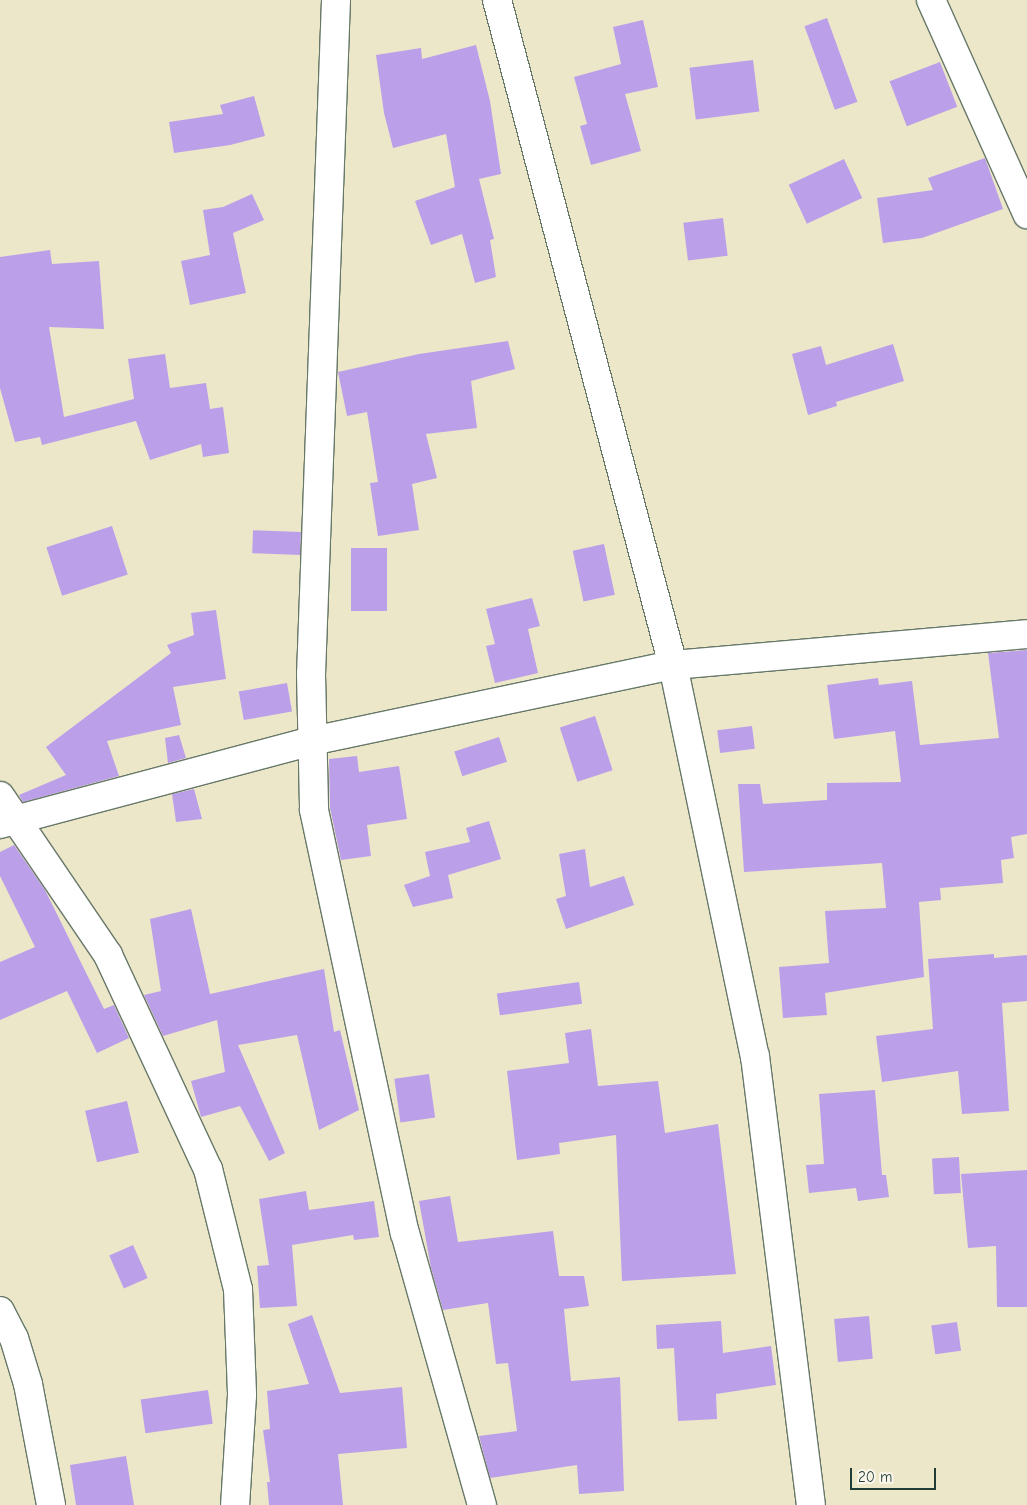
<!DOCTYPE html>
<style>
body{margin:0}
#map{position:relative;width:1027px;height:1505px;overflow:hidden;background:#ede7ca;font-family:"Comic Neue",sans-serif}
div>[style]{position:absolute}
.building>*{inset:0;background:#bb9fe9;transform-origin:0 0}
.roads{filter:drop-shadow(1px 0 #677868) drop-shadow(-1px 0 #677868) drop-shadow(0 1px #677868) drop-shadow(0 -1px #677868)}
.minor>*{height:28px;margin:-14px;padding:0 14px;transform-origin:14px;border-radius:14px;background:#fff}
.tertiary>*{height:28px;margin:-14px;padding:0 14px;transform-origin:14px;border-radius:14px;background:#fff}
span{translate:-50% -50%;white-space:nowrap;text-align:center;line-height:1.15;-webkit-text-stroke:4px #fbf7ec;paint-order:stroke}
.scale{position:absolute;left:850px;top:1468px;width:86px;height:22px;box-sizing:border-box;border:2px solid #1f3d34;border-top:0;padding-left:6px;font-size:15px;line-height:18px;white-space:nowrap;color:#1f3d34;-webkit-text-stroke:4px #fbf7ec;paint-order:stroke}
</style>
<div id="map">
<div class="building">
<i style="left:827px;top:18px;width:89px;height:24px;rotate:70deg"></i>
<i style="clip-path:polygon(643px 20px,658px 87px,625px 94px,641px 151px,591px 165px,580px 126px,587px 124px,574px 77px,621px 64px,613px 27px)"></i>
<i style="clip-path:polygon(476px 45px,490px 101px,501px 174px,479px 179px,494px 239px,490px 240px,496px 277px,475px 283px,462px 234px,431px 245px,415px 201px,455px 187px,446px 134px,393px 148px,384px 113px,376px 55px,421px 48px,422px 59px)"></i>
<i style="left:753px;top:60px;width:52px;height:64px;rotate:83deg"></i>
<i style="left:940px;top:62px;width:48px;height:54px;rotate:69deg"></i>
<i style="clip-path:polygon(254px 96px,265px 136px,230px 145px,174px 153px,169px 122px,223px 114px,220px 105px)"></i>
<i style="clip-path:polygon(985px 158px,1003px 209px,922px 238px,883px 243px,877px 198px,933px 190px,928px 178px)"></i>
<i style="left:844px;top:159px;width:43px;height:61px;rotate:65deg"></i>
<i style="clip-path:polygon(252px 194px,264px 220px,233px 233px,246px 293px,190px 305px,181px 261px,210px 255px,203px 210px,223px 207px)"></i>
<i style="left:723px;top:218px;width:38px;height:40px;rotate:83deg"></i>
<i style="clip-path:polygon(50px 250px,52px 264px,99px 261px,104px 329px,49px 327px,64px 417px,134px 399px,128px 359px,165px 354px,170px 388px,206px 383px,210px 409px,223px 407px,229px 453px,203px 457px,201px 444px,150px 460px,136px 421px,42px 445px,40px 437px,15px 442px,0 388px,0 257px)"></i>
<i style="clip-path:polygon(508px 341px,515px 369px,471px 381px,477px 428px,426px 434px,437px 478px,412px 484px,419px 530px,378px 536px,370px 483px,378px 482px,367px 412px,347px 416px,338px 372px,419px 354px)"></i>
<i style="clip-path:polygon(893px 344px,904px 381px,836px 402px,837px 406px,808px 415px,792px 354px,821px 346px,826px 365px)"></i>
<i style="left:112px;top:526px;width:51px;height:69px;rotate:72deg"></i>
<i style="left:301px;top:532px;width:23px;height:48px;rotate:92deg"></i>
<i style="left:604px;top:544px;width:52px;height:32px;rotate:78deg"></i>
<i style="left:351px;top:548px;width:36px;height:63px"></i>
<i style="clip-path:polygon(532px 598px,540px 626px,528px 629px,538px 673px,495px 683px,486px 646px,495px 644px,486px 609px)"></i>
<i style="clip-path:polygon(216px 610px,226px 679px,173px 687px,181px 725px,107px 741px,119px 776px,23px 802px,19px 795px,66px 775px,46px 747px,171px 653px,167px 645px,194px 635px,191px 613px)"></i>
<i style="clip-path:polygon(1027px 650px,1027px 834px,1011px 837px,1014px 858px,1001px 860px,1003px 883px,940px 888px,941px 900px,919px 902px,924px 977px,825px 993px,827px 1015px,783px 1018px,779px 967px,829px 963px,825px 911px,886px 908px,882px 863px,744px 872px,738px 784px,760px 784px,763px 804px,827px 800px,827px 783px,901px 782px,895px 731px,834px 739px,827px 685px,878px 678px,879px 685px,912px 681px,920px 745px,999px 738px,988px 653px)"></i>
<i style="left:287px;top:683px;width:29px;height:49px;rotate:80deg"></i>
<i style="left:595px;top:716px;width:57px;height:37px;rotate:72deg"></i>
<i style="left:752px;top:726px;width:23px;height:35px;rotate:83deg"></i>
<i style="clip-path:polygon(179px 735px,186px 758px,168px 763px,165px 738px)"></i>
<i style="left:499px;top:737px;width:26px;height:47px;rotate:72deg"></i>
<i style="clip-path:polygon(357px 756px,359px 772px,399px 766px,407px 819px,367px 825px,371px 856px,341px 860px,330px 808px,329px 759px)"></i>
<i style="clip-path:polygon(194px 789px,202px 819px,176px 822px,172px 794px)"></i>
<i style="clip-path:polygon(489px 821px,501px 859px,448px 875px,453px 898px,413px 907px,404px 885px,430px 876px,425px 852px,470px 842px,466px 828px)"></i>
<i style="clip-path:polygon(14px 845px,45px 890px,104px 1009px,114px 1005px,129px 1038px,97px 1053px,67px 991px,0 1020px,0 962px,35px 947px,0 876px,0 852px)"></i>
<i style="clip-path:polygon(585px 849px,590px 887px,624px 876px,634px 905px,566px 929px,556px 899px,566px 896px,559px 854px)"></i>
<i style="clip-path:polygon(191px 909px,210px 994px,324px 969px,334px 1032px,340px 1030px,359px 1110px,319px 1130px,297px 1035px,238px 1045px,285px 1153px,269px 1161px,240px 1106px,201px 1117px,191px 1081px,225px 1072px,217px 1020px,163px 1036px,144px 995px,161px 991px,150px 919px)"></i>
<i style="clip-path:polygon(994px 954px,994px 958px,1027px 955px,1027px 1001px,1002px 1003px,1009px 1111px,962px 1114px,958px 1071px,882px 1082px,876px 1036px,933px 1029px,928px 959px)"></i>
<i style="left:579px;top:982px;width:22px;height:83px;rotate:82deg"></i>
<i style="clip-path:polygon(591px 1029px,598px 1086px,658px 1081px,665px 1133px,718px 1124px,736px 1274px,622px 1281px,616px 1135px,559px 1143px,560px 1154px,517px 1160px,507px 1071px,569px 1063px,565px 1033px)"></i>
<i style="left:429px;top:1074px;width:44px;height:35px;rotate:82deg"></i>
<i style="clip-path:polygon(875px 1090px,882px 1175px,886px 1175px,889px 1197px,858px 1201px,856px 1188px,809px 1193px,806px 1165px,824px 1164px,819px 1094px)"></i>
<i style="left:127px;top:1101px;width:53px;height:43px;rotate:77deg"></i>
<i style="left:959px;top:1157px;width:36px;height:27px;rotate:87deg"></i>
<i style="clip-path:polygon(1027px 1170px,1027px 1307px,997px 1307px,996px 1246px,968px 1248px,961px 1174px)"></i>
<i style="clip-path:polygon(306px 1191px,309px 1210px,374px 1201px,379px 1237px,354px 1240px,353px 1235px,292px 1245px,297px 1306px,260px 1308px,257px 1266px,269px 1265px,259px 1199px)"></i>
<i style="clip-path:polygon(450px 1196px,458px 1242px,553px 1231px,559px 1276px,584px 1276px,589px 1306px,564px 1309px,571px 1381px,620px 1377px,624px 1491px,579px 1494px,577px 1465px,490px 1478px,479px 1436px,517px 1431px,508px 1363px,496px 1364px,488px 1303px,443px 1310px,431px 1268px,419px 1201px)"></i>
<i style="left:133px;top:1245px;width:36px;height:26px;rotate:66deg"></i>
<i style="clip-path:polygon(312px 1315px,340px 1393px,402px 1387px,407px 1448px,338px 1454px,343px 1505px,269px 1505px,267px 1482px,270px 1482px,263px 1430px,270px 1429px,267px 1391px,309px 1384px,288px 1324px)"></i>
<i style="left:869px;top:1316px;width:43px;height:35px;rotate:85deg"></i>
<i style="clip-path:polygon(721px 1321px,723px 1353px,771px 1346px,776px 1385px,716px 1394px,717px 1419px,678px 1421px,674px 1348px,657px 1349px,656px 1325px)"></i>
<i style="left:957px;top:1322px;width:29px;height:26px;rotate:82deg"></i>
<i style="left:208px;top:1390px;width:34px;height:68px;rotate:82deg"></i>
<i style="clip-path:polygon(126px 1456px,134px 1505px,76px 1505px,70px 1465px)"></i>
</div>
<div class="roads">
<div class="minor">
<i style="left:336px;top:0;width:674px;rotate:92.12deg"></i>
<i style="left:311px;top:674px;width:136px;rotate:88.7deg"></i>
<i style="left:314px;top:810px;width:433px;rotate:77.9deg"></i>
<i style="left:405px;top:1233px;width:283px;rotate:74.2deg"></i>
<i style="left:931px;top:0;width:235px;rotate:65.8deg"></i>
<i style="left:0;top:796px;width:192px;rotate:55.8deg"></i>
<i style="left:108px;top:955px;width:236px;rotate:65deg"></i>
<i style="left:208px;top:1169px;width:124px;rotate:76deg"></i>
<i style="left:238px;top:1289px;width:106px;rotate:87.8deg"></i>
<i style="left:242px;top:1395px;width:110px;rotate:93.6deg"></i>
<i style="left:0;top:824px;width:323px;rotate:-14.9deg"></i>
<i style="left:312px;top:741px;width:369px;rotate:-11.9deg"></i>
<i style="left:673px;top:665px;width:355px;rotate:-5deg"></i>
<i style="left:0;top:1311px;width:30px;rotate:63deg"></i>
<i style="left:14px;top:1338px;width:48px;rotate:73.1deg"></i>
<i style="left:28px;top:1384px;width:123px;rotate:79.2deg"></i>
</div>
<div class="tertiary">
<i style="left:497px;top:0;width:688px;rotate:75.18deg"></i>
<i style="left:673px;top:665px;width:400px;rotate:78.2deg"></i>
<i style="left:755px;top:1056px;width:452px;rotate:82.9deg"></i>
</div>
</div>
<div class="scale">20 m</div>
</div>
